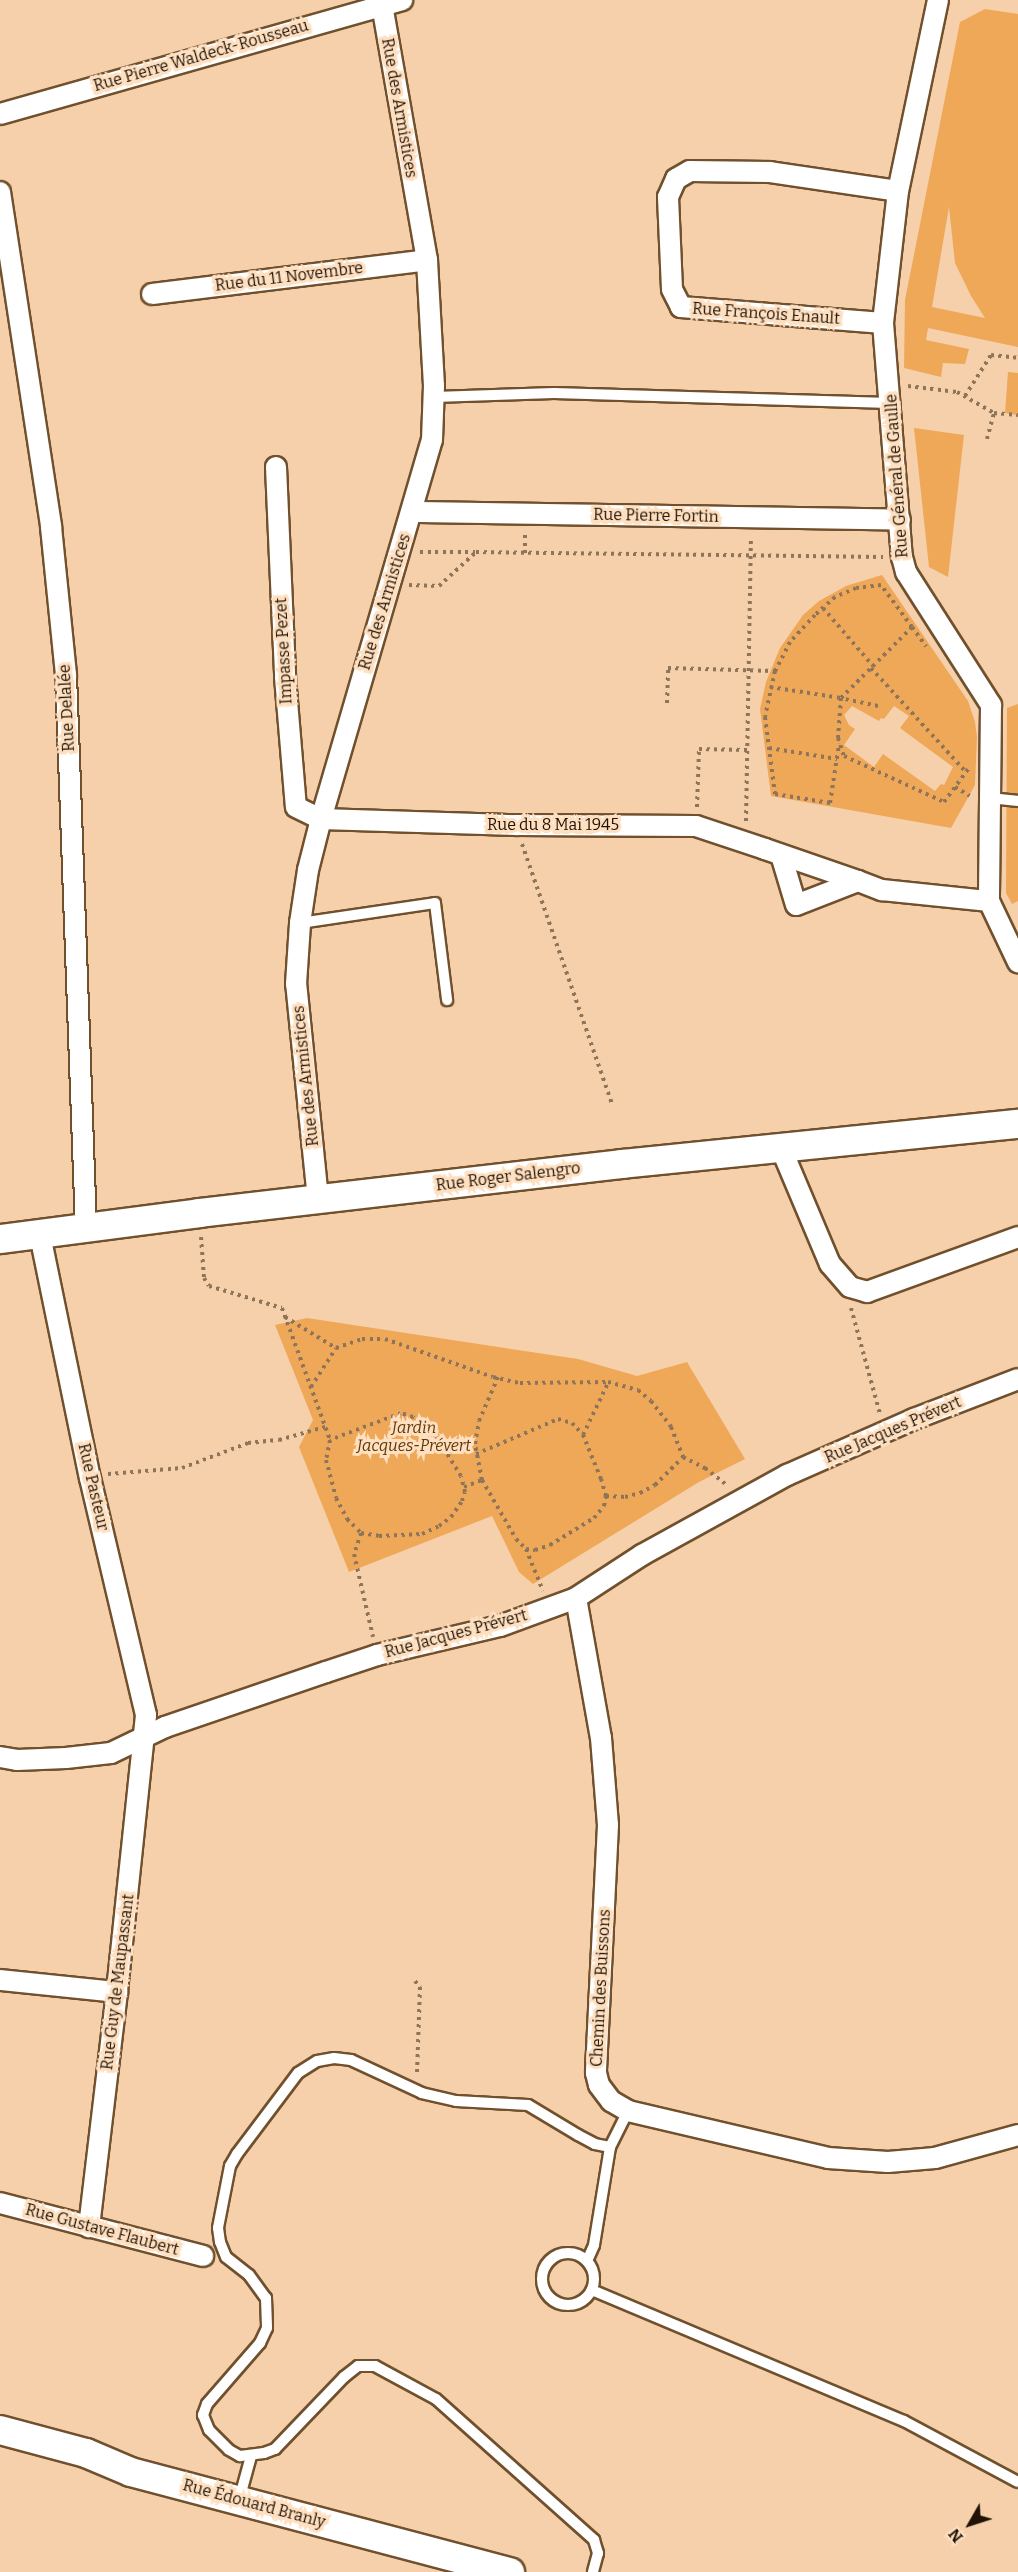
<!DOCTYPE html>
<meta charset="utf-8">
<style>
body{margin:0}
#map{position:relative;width:1018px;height:2572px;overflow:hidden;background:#f6d0aa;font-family:Bitter,serif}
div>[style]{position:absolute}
.green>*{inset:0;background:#efa858}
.path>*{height:4px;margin-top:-2px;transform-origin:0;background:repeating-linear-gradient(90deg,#8e755a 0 3px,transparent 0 7.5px)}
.roads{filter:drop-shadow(2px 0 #70502d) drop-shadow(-2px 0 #70502d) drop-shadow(0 2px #70502d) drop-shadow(0 -2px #70502d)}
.lane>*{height:10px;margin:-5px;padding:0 5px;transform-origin:5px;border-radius:5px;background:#fff}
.lane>.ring{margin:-5px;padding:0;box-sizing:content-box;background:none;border:10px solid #fff;border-radius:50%}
.street>*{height:20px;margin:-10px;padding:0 10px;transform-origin:10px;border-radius:10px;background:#fff}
.secondary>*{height:28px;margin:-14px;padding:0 14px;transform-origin:14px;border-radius:14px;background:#fff}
span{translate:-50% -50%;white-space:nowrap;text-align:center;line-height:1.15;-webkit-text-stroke:6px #fedfc0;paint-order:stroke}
.street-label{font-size:16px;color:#201305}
.park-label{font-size:16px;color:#5e3a0a;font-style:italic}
.north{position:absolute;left:940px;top:2494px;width:60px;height:60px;-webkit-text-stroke:4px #fedfc0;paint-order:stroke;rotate:231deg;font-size:16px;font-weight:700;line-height:24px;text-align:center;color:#201305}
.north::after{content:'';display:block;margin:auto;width:21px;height:27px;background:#201305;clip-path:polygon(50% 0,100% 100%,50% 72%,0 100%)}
</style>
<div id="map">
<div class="green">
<i style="clip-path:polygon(evenodd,985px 9px,1018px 14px,1018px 347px,928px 328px,926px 340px,969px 349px,965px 364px,943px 363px,941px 377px,904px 368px,905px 300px,960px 22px,985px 9px,949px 207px,955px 263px,971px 296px,985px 318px,932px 307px,949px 207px)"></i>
<i style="clip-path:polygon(1008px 372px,1018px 373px,1018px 415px,1005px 413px)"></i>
<i style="clip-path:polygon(914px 428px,964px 435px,948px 577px,929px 567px)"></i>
<i style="clip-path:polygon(evenodd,882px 575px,968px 701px,975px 722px,977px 737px,975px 785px,951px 828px,771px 796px,760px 709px,766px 682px,780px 648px,803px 615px,819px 601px,846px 586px,882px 575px,852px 706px,879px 721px,881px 718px,884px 719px,894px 706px,909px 716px,900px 728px,953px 767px,944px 785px,941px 784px,935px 791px,883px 754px,874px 767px,844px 745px,855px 729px,849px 725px,844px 715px,852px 706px)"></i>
<i style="clip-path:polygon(1018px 704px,1018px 901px,1012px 904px,1006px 893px,1007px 708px)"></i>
<i style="clip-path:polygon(307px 1318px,578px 1359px,637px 1376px,687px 1362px,745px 1459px,699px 1482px,533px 1584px,519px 1572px,492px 1516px,349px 1572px,299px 1447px,313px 1420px,275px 1325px)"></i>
</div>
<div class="path">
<i style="left:908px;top:386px;width:49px;rotate:7deg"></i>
<i style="left:957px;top:392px;width:43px;rotate:29.6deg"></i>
<i style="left:994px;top:413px;width:24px;rotate:5deg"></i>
<i style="left:965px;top:396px;width:49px;rotate:-57.6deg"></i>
<i style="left:991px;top:355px;width:27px;rotate:6deg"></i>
<i style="left:987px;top:439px;width:27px;rotate:-75deg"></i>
<i style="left:420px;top:552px;width:55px"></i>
<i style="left:525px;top:553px;width:21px;rotate:-90deg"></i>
<i style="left:409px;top:585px;width:30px;rotate:2deg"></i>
<i style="left:439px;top:586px;width:50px;rotate:-42.6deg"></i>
<i style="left:476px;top:552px;width:407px;rotate:0.7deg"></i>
<i style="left:823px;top:608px;width:77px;rotate:49.2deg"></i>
<i style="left:912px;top:627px;width:24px;rotate:54deg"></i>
<i style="left:871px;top:668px;width:141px;rotate:47.6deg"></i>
<i style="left:770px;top:687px;width:72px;rotate:8.8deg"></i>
<i style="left:841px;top:698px;width:100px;rotate:-45deg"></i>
<i style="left:912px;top:627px;width:52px;rotate:-126.4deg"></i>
<i style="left:881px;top:585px;width:25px;rotate:173deg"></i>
<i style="left:856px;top:588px;width:23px;rotate:157deg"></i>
<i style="left:835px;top:597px;width:27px;rotate:138deg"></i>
<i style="left:815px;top:615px;width:37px;rotate:133deg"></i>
<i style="left:790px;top:642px;width:33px;rotate:117deg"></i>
<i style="left:667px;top:703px;width:35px;rotate:-88deg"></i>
<i style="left:668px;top:668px;width:107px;rotate:1.6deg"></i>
<i style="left:775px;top:671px;width:47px;rotate:102.3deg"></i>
<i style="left:765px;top:717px;width:78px;rotate:82.6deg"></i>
<i style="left:775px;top:794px;width:56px;rotate:9.3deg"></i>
<i style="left:830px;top:803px;width:60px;rotate:-81.3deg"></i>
<i style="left:878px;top:706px;width:38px;rotate:-168deg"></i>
<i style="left:841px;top:698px;width:40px;rotate:94.3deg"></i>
<i style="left:838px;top:738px;width:19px;rotate:72deg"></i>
<i style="left:844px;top:756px;width:110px;rotate:24.7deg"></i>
<i style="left:944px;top:802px;width:42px;rotate:-53.7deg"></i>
<i style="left:769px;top:748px;width:69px;rotate:9.2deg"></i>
<i style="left:955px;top:787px;width:17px;rotate:31deg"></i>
<i style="left:697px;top:807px;width:58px;rotate:-88deg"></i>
<i style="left:699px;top:749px;width:48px;rotate:1.2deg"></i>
<i style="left:746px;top:821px;width:284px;rotate:-89deg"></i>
<i style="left:522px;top:844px;width:275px;rotate:70.9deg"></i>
<i style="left:201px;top:1237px;width:41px;rotate:85.8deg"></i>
<i style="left:204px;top:1278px;width:9px;rotate:58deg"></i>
<i style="left:209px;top:1286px;width:76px;rotate:16.8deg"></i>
<i style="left:282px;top:1308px;width:140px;rotate:70deg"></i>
<i style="left:851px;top:1308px;width:110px;rotate:74.7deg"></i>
<i style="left:285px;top:1317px;width:60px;rotate:31.3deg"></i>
<i style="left:311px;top:1387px;width:46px;rotate:-57.3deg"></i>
<i style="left:336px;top:1348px;width:28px;rotate:-19deg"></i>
<i style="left:362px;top:1339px;width:23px"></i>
<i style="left:385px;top:1339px;width:114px;rotate:19.4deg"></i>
<i style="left:493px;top:1377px;width:28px;rotate:13deg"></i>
<i style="left:520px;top:1383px;width:88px;rotate:-0.7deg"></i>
<i style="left:608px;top:1382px;width:31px;rotate:15deg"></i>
<i style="left:638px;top:1390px;width:17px;rotate:40deg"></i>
<i style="left:651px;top:1401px;width:33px;rotate:52deg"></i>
<i style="left:671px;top:1427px;width:32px;rotate:68deg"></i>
<i style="left:683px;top:1457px;width:25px;rotate:27deg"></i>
<i style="left:705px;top:1468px;width:28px;rotate:38deg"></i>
<i style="left:476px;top:1454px;width:89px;rotate:-23.1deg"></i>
<i style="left:558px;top:1419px;width:15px;rotate:16deg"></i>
<i style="left:572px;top:1423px;width:16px;rotate:47deg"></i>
<i style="left:583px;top:1435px;width:58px;rotate:-64.3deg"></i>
<i style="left:108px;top:1474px;width:74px;rotate:-4.6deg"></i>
<i style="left:182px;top:1468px;width:71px;rotate:-20.7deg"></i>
<i style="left:248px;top:1443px;width:31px;rotate:-6deg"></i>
<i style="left:279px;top:1440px;width:48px;rotate:-15.8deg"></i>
<i style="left:482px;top:1480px;width:68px;rotate:60deg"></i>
<i style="left:516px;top:1539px;width:14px;rotate:45deg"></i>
<i style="left:526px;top:1549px;width:9px;rotate:6deg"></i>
<i style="left:535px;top:1550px;width:16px;rotate:-18deg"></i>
<i style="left:550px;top:1545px;width:52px;rotate:-31.5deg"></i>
<i style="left:594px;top:1518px;width:16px;rotate:-50deg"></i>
<i style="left:604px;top:1506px;width:10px;rotate:-79deg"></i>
<i style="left:606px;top:1496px;width:18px;rotate:-106deg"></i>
<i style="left:601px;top:1479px;width:48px;rotate:-112.2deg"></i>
<i style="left:464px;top:1487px;width:19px;rotate:-21deg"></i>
<i style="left:482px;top:1480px;width:37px;rotate:-101deg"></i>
<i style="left:475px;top:1444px;width:23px;rotate:-80deg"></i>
<i style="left:479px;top:1421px;width:48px;rotate:-66.6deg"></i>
<i style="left:606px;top:1496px;width:19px;rotate:3deg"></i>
<i style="left:625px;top:1497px;width:16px;rotate:-15deg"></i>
<i style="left:640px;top:1493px;width:17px;rotate:-28deg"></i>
<i style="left:655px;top:1485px;width:40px;rotate:-45deg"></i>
<i style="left:361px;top:1533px;width:18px;rotate:9deg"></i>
<i style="left:379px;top:1536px;width:43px;rotate:-2.7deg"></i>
<i style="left:422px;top:1534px;width:19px;rotate:-25deg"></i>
<i style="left:439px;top:1526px;width:15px;rotate:-37deg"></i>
<i style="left:451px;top:1517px;width:19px;rotate:-55deg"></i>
<i style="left:462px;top:1501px;width:9px;rotate:-72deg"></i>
<i style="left:465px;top:1492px;width:16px;rotate:-104deg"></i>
<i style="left:461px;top:1476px;width:28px;rotate:-122deg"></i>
<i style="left:446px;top:1452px;width:32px;rotate:-129deg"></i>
<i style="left:426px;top:1427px;width:16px;rotate:-142deg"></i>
<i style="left:413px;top:1417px;width:13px;rotate:-162deg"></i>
<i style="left:401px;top:1413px;width:76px;rotate:159.2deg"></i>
<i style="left:330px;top:1440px;width:20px;rotate:101deg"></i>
<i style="left:326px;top:1460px;width:39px;rotate:75deg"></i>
<i style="left:336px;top:1498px;width:24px;rotate:62deg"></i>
<i style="left:347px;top:1519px;width:20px;rotate:45deg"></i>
<i style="left:361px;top:1533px;width:22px;rotate:108deg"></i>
<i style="left:354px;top:1554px;width:85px;rotate:77.1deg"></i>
<i style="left:526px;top:1549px;width:45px;rotate:68deg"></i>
<i style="left:415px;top:1981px;width:8px;rotate:50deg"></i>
<i style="left:420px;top:1987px;width:87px;rotate:92deg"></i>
</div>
<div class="roads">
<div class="lane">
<i style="left:434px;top:397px;width:120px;rotate:-1.9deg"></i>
<i style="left:554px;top:393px;width:336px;rotate:1.7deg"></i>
<i style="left:990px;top:798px;width:28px;rotate:6deg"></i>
<i style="left:300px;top:923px;width:136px;rotate:-8.4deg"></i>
<i style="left:435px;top:903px;width:98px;rotate:82.9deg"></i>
<i style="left:610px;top:2147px;width:40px;rotate:-63.4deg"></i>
<i class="ring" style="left:542px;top:2253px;width:42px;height:42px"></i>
<i style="left:587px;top:2261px;width:17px;rotate:-66deg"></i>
<i style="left:594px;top:2245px;width:99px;rotate:-80.7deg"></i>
<i style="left:610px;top:2147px;width:15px;rotate:-169deg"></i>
<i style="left:595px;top:2144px;width:19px;rotate:-152deg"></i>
<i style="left:578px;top:2135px;width:58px;rotate:-149deg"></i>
<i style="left:528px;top:2105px;width:72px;rotate:-176.8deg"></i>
<i style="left:456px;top:2101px;width:35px;rotate:-167deg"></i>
<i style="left:422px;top:2093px;width:78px;rotate:-155.1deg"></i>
<i style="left:351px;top:2060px;width:17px;rotate:-173deg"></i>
<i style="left:334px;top:2058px;width:17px;rotate:170deg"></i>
<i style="left:317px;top:2061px;width:22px;rotate:148deg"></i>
<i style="left:298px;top:2073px;width:101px;rotate:127deg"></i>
<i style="left:237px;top:2154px;width:14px;rotate:120deg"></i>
<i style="left:230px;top:2166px;width:63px;rotate:101deg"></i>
<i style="left:218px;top:2228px;width:14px;rotate:82deg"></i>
<i style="left:220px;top:2242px;width:16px;rotate:68deg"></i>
<i style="left:226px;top:2257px;width:29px;rotate:38deg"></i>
<i style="left:249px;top:2275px;width:29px;rotate:54deg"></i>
<i style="left:266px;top:2298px;width:30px;rotate:88deg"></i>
<i style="left:267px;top:2328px;width:17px;rotate:115deg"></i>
<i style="left:260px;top:2343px;width:81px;rotate:131deg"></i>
<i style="left:207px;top:2404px;width:12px;rotate:110deg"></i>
<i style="left:203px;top:2415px;width:16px;rotate:68deg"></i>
<i style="left:209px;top:2430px;width:28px;rotate:45deg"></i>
<i style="left:229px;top:2450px;width:13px;rotate:29deg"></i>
<i style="left:240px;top:2456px;width:24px;rotate:-7deg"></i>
<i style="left:264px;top:2453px;width:12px;rotate:-20deg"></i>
<i style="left:275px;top:2449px;width:100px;rotate:-46.2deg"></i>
<i style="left:344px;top:2377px;width:18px;rotate:-38deg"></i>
<i style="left:358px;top:2366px;width:17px"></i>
<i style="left:375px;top:2366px;width:69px;rotate:28.4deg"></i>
<i style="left:436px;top:2399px;width:212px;rotate:41.7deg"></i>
<i style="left:594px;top:2540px;width:14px;rotate:73deg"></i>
<i style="left:598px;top:2553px;width:20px;rotate:105deg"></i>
<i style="left:592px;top:2290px;width:338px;rotate:22.8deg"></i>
<i style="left:904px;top:2421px;width:129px;rotate:28.2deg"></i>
<i style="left:239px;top:2500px;width:46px;rotate:-74.7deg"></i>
</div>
<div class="street">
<i style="left:938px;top:0;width:195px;rotate:101.8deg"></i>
<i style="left:898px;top:191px;width:133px;rotate:96.5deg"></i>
<i style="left:883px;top:323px;width:235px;rotate:85.4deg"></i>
<i style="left:902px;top:557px;width:16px;rotate:75deg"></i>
<i style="left:906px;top:572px;width:158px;rotate:57.4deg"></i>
<i style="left:991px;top:705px;width:196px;rotate:90.6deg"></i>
<i style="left:989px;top:901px;width:68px;rotate:64.6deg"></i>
<i style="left:0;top:114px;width:418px;rotate:-15.8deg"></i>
<i style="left:0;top:192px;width:339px;rotate:81.3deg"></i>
<i style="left:51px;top:527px;width:149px;rotate:84.2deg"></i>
<i style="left:66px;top:675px;width:554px;rotate:87.93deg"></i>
<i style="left:152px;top:294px;width:277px;rotate:-7deg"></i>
<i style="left:883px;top:323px;width:203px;rotate:-175.5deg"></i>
<i style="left:681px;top:307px;width:20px;rotate:-117deg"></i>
<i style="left:672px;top:289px;width:92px;rotate:-92.5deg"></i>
<i style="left:668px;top:197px;width:20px;rotate:-66deg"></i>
<i style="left:676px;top:179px;width:16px;rotate:-30deg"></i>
<i style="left:690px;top:171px;width:80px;rotate:0.7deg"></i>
<i style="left:770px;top:172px;width:129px;rotate:8.4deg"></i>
<i style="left:276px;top:467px;width:210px;rotate:87.5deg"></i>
<i style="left:285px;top:677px;width:130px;rotate:85.2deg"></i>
<i style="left:296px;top:807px;width:28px;rotate:26deg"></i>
<i style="left:321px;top:819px;width:195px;rotate:1.8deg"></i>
<i style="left:516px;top:825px;width:180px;rotate:0.3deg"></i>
<i style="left:696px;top:826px;width:73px;rotate:18.4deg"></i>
<i style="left:765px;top:849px;width:98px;rotate:19deg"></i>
<i style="left:858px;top:881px;width:66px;rotate:158.8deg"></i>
<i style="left:796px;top:905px;width:52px;rotate:-106.7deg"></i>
<i style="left:413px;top:512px;width:487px;rotate:0.9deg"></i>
<i style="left:858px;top:881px;width:26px;rotate:21deg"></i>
<i style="left:882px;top:890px;width:108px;rotate:5.9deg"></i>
<i style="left:781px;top:1148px;width:126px;rotate:67.1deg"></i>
<i style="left:830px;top:1264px;width:30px;rotate:49deg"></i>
<i style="left:850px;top:1287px;width:18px;rotate:16deg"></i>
<i style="left:867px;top:1292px;width:161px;rotate:-20deg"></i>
<i style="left:318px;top:1199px;width:216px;rotate:-95.8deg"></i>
<i style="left:296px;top:984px;width:61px;rotate:-86.2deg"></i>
<i style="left:300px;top:923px;width:54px;rotate:-81.4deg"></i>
<i style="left:308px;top:870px;width:53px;rotate:-75.7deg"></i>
<i style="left:321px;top:819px;width:395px;rotate:-73.7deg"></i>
<i style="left:432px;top:440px;width:54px;rotate:-87.9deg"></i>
<i style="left:434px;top:386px;width:126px;rotate:-93.2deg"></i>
<i style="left:427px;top:260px;width:264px;rotate:-100deg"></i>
<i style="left:40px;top:1235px;width:248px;rotate:78.4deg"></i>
<i style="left:90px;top:1478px;width:244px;rotate:76.7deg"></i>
<i style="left:146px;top:1715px;width:279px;rotate:96deg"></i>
<i style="left:117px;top:1992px;width:237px;rotate:96.8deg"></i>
<i style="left:576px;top:1598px;width:142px;rotate:79.9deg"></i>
<i style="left:601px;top:1738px;width:87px;rotate:85.4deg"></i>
<i style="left:608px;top:1825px;width:248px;rotate:92.8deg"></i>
<i style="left:596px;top:2073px;width:12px;rotate:76deg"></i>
<i style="left:599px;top:2085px;width:20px;rotate:53deg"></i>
<i style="left:611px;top:2101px;width:20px;rotate:30deg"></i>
<i style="left:628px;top:2111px;width:205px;rotate:13.2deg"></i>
<i style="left:828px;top:2158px;width:60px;rotate:3.8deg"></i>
<i style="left:888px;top:2162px;width:47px;rotate:-4.9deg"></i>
<i style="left:935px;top:2158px;width:86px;rotate:-15.5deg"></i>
<i style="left:0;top:1757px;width:17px;rotate:10deg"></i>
<i style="left:17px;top:1760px;width:49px;rotate:-2.3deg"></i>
<i style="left:66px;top:1758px;width:45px;rotate:-6.3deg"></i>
<i style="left:111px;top:1753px;width:60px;rotate:-25.7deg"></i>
<i style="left:165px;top:1727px;width:170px;rotate:-18.9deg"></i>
<i style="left:326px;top:1672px;width:54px;rotate:-18.4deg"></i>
<i style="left:377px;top:1655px;width:126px;rotate:-13.3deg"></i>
<i style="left:500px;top:1626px;width:81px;rotate:-20.2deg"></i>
<i style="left:576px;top:1598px;width:79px;rotate:-33.1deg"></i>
<i style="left:642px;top:1555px;width:166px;rotate:-28.9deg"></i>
<i style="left:787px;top:1475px;width:139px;rotate:-23.8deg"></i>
<i style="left:914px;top:1419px;width:111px;rotate:-21deg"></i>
<i style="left:0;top:1980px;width:118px;rotate:5.9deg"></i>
<i style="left:0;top:2203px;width:210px;rotate:14.6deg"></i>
</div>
<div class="secondary">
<i style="left:0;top:1239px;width:201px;rotate:-7.4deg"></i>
<i style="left:199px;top:1213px;width:426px;rotate:-6.6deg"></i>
<i style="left:622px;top:1164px;width:398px;rotate:-5.8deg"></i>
<i style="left:0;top:2430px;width:89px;rotate:15deg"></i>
<i style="left:86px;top:2453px;width:49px;rotate:22.9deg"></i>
<i style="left:131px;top:2472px;width:392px;rotate:14.8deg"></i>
</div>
</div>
<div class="street-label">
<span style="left:201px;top:56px;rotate:-16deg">Rue Pierre Waldeck-Rousseau</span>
<span style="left:399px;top:108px;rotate:80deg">Rue des Armistices</span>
<span style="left:289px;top:277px;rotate:-7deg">Rue du 11 Novembre</span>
<span style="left:766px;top:314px;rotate:4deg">Rue François Enault</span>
<span style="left:897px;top:476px;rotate:-94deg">Rue Général de Gaulle</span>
<span style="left:656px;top:516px;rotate:1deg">Rue Pierre Fortin</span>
<span style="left:385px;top:602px;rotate:-73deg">Rue des Armistices</span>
<span style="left:284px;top:651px;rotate:-93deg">Impasse Pezet</span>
<span style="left:67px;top:708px;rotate:-93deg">Rue Delalée</span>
<span style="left:553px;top:825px">Rue du 8 Mai 1945</span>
<span style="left:306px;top:1076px;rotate:-96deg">Rue des Armistices</span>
<span style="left:508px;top:1177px;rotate:-7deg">Rue Roger Salengro</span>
<span style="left:893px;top:1430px;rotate:-23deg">Rue Jacques Prévert</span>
<span style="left:93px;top:1487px;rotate:77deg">Rue Pasteur</span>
<span style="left:456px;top:1634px;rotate:-15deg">Rue Jacques Prévert</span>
<span style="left:118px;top:1982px;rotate:-83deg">Rue Guy de Maupassant</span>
<span style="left:601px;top:1988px;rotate:-87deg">Chemin des Buissons</span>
<span style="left:102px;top:2230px;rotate:15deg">Rue Gustave Flaubert</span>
<span style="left:254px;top:2504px;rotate:15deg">Rue Édouard Branly</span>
</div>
<div class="park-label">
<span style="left:414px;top:1437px">Jardin<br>Jacques-Prévert</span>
</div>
<div class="north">N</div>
</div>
